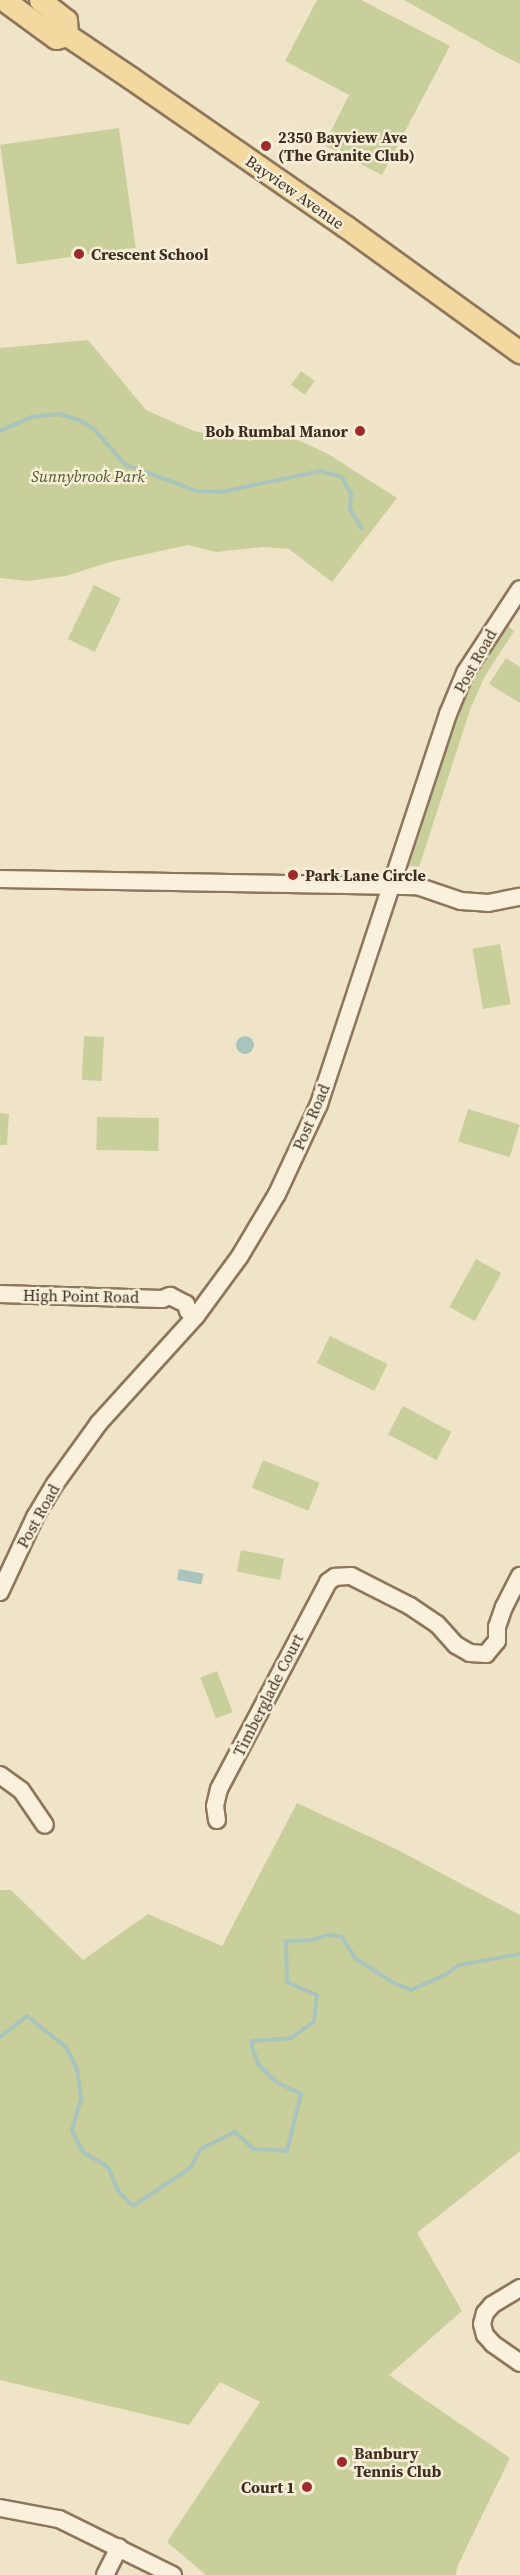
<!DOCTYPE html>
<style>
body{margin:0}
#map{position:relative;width:520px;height:2575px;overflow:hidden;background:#f0e4c8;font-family:"Source Serif 4",serif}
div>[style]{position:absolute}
.green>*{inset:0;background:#c9cf9b;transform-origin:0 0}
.water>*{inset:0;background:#a9c4bc;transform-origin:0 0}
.round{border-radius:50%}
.stream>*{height:4px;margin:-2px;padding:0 2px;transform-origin:2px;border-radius:2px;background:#a9c4bc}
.roads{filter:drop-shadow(2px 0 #8d765c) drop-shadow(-2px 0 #8d765c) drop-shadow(0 2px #8d765c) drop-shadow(0 -2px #8d765c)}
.minor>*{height:16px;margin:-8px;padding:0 8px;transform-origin:8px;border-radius:8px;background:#faf1dc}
.major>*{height:21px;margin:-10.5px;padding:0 10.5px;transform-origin:10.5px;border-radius:10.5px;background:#f3d9a0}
.dots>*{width:16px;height:16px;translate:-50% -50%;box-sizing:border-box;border:3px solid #f7eed8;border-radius:50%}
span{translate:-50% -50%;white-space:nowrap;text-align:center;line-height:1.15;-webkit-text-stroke:5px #f7eed8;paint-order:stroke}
.poi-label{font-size:16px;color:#3d2e20;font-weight:700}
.left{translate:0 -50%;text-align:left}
.right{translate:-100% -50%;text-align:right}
.street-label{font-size:16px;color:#3d2e20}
.park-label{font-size:16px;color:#4d5a26;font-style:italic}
</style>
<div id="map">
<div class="green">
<i style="clip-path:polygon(317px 0,361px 0,450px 46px,382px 175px,324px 145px,349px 95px,285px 61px)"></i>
<i style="clip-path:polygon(404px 0,520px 0,520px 64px,500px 54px)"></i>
<i style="left:119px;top:128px;width:121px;height:120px;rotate:82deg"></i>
<i style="clip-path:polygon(88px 340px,146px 410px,194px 431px,240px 440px,296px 439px,328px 454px,397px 498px,332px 582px,289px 549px,264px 547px,216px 552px,188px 545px,110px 562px,66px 576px,27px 581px,0 578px,0 348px)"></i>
<i style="left:301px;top:371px;width:17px;height:17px;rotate:36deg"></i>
<i style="left:94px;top:585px;width:30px;height:60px;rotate:26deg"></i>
<i style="clip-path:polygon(508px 626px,514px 631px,485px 676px,471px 707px,419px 867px,409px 866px,460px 702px,485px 653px)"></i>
<i style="clip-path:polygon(506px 658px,520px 667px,520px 703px,489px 684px)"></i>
<i style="left:500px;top:944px;width:61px;height:28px;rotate:80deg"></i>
<i style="left:84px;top:1036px;width:20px;height:44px;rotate:3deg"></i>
<i style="left:468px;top:1109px;width:54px;height:34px;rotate:17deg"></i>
<i style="clip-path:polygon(0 1113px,9px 1114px,7px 1145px,0 1145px)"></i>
<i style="left:97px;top:1117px;width:62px;height:33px;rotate:1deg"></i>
<i style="left:476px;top:1259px;width:29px;height:55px;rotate:29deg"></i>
<i style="left:330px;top:1336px;width:64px;height:30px;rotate:26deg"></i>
<i style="left:403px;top:1406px;width:55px;height:32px;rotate:28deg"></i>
<i style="left:263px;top:1460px;width:61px;height:30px;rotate:22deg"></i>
<i style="left:241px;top:1550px;width:44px;height:22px;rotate:11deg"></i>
<i style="left:217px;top:1671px;width:44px;height:18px;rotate:69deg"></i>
<i style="clip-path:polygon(297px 1803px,396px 1849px,520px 1915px,520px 2151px,417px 2233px,462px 2311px,389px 2375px,510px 2458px,457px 2567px,456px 2575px,206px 2575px,167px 2542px,260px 2402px,220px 2382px,189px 2425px,0 2380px,0 1890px,11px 1890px,83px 1960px,148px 1914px,222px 1946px)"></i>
</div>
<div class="water">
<i class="round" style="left:236px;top:1036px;width:18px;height:18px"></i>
<i style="left:179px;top:1569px;width:25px;height:11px;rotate:11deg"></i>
</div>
<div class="stream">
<i style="left:0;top:431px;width:34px;rotate:-24deg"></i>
<i style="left:31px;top:417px;width:28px;rotate:-6deg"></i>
<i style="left:59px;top:414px;width:21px;rotate:17deg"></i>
<i style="left:79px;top:420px;width:16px;rotate:30deg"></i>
<i style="left:93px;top:428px;width:50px;rotate:48.3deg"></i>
<i style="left:126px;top:465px;width:76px;rotate:20.1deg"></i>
<i style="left:197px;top:491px;width:24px;rotate:2deg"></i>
<i style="left:221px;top:492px;width:102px;rotate:-11.9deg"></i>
<i style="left:321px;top:471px;width:22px;rotate:16deg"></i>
<i style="left:342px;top:477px;width:19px;rotate:62deg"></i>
<i style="left:351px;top:494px;width:15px;rotate:94deg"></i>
<i style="left:350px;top:509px;width:23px;rotate:59deg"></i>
<i style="left:0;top:2037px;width:34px;rotate:-38deg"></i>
<i style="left:27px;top:2016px;width:50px;rotate:38.5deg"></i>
<i style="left:66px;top:2047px;width:25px;rotate:63deg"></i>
<i style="left:77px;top:2069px;width:30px;rotate:82deg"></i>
<i style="left:81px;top:2099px;width:33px;rotate:106deg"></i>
<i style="left:72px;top:2131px;width:24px;rotate:62deg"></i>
<i style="left:83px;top:2152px;width:29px;rotate:31deg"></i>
<i style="left:108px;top:2167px;width:26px;rotate:67deg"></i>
<i style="left:118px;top:2191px;width:21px;rotate:45deg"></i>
<i style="left:133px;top:2206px;width:69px;rotate:-33.7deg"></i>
<i style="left:190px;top:2168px;width:22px;rotate:-60deg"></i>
<i style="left:201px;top:2149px;width:38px;rotate:-27deg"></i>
<i style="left:235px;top:2132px;width:25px;rotate:43deg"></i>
<i style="left:253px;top:2149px;width:34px;rotate:3deg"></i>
<i style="left:287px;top:2151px;width:59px;rotate:-76.2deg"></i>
<i style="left:301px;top:2094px;width:28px;rotate:-154deg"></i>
<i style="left:276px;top:2082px;width:25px;rotate:-135deg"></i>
<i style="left:258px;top:2064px;width:18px;rotate:-109deg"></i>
<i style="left:252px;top:2047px;width:6px;rotate:-90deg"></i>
<i style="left:252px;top:2041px;width:39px;rotate:-4deg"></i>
<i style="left:291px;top:2038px;width:28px;rotate:-35deg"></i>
<i style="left:314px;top:2022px;width:27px;rotate:-84deg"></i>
<i style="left:317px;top:1995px;width:33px;rotate:-157deg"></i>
<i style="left:287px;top:1982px;width:41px;rotate:-91.4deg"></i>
<i style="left:286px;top:1941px;width:25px;rotate:-2deg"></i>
<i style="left:311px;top:1940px;width:19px;rotate:-16deg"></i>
<i style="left:329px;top:1935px;width:13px;rotate:9deg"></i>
<i style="left:342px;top:1937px;width:26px;rotate:58deg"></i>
<i style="left:356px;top:1959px;width:43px;rotate:32.6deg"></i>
<i style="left:392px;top:1982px;width:21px;rotate:23deg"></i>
<i style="left:411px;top:1990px;width:37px;rotate:-24deg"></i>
<i style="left:445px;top:1975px;width:17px;rotate:-36deg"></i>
<i style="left:459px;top:1965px;width:62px;rotate:-10.2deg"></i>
</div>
<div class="roads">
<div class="minor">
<i style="left:0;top:879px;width:417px;rotate:1deg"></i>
<i style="left:417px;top:886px;width:46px;rotate:18.8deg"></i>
<i style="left:461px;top:901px;width:27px;rotate:4deg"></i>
<i style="left:488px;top:903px;width:33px;rotate:-11deg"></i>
<i style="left:0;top:1294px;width:162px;rotate:1.8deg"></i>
<i style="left:162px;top:1299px;width:9px;rotate:-21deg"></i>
<i style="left:170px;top:1296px;width:18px;rotate:27deg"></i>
<i style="left:186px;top:1304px;width:7px;rotate:74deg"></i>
<i style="left:188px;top:1311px;width:9px;rotate:32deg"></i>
<i style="left:0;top:1592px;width:83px;rotate:-65deg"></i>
<i style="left:35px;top:1517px;width:39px;rotate:-59deg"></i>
<i style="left:55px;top:1484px;width:75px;rotate:-54.2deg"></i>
<i style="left:99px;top:1423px;width:144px;rotate:-47.8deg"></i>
<i style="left:196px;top:1316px;width:74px;rotate:-53.7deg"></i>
<i style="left:240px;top:1256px;width:72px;rotate:-59.2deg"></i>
<i style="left:277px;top:1194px;width:99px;rotate:-65deg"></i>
<i style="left:319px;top:1104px;width:411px;rotate:-71.7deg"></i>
<i style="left:448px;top:714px;width:44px;rotate:-67.5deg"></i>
<i style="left:465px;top:673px;width:100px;rotate:-56.8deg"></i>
<i style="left:0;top:1775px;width:26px;rotate:36deg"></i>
<i style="left:21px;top:1790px;width:42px;rotate:55.6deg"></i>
<i style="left:217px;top:1820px;width:14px;rotate:-98deg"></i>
<i style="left:215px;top:1806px;width:17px;rotate:-77deg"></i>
<i style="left:219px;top:1789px;width:234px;rotate:-62.2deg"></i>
<i style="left:328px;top:1582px;width:9px;rotate:-36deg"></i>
<i style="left:335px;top:1577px;width:16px;rotate:-4deg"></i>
<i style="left:351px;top:1576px;width:66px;rotate:27deg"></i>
<i style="left:410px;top:1606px;width:32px;rotate:34deg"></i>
<i style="left:437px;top:1624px;width:28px;rotate:48deg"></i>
<i style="left:456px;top:1645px;width:16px;rotate:30deg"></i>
<i style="left:470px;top:1653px;width:16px;rotate:4deg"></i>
<i style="left:486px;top:1654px;width:17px;rotate:-50deg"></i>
<i style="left:497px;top:1641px;width:14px;rotate:-90deg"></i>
<i style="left:497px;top:1627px;width:21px;rotate:-71deg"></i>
<i style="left:504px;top:1607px;width:35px;rotate:-63deg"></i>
<i style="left:520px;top:2288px;width:33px;rotate:149deg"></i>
<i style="left:492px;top:2305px;width:11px;rotate:131deg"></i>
<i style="left:485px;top:2313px;width:11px;rotate:105deg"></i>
<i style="left:482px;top:2324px;width:11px;rotate:75deg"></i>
<i style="left:485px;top:2335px;width:12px;rotate:48deg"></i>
<i style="left:493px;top:2344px;width:33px;rotate:35deg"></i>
<i style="left:0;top:2508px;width:60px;rotate:10.6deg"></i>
<i style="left:59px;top:2519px;width:127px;rotate:26.2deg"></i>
<i style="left:105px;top:2575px;width:31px;rotate:-63deg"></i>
</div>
<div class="major">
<i style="left:4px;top:0;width:64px;rotate:36.2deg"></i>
<i style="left:56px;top:38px;width:11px;rotate:-15deg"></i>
<i style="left:67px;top:35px;width:77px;rotate:33.9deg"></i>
<i style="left:131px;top:78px;width:260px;rotate:34.7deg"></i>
<i style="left:345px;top:226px;width:216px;rotate:35.8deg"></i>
<i style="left:40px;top:0;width:33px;rotate:38deg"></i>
<i style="left:66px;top:20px;width:15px;rotate:86deg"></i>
</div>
</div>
<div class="dots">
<i style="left:266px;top:146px;background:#9e2a2b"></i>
<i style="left:79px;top:254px;background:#9e2a2b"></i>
<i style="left:360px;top:431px;background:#9e2a2b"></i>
<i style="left:293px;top:875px;background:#9e2a2b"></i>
<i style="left:342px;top:2462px;background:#9e2a2b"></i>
<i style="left:307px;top:2487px;background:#9e2a2b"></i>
</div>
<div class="poi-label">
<span class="left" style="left:278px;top:146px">2350 Bayview Ave<br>(The Granite Club)</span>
<span class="left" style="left:91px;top:254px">Crescent School</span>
<span class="right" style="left:348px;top:431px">Bob Rumbal Manor</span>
<span class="left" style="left:305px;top:875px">Park Lane Circle</span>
<span class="left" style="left:354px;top:2462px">Banbury<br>Tennis Club</span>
<span class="right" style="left:295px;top:2487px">Court 1</span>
</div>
<div class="street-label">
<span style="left:295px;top:192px;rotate:35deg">Bayview Avenue</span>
<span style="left:475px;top:661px;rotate:-61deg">Post Road</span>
<span style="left:311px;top:1117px;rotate:-67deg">Post Road</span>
<span style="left:81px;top:1296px;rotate:1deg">High Point Road</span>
<span style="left:38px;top:1516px;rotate:-61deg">Post Road</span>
<span style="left:268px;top:1695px;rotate:-63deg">Timberglade Court</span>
</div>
<div class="park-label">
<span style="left:88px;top:476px">Sunnybrook Park</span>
</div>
</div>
